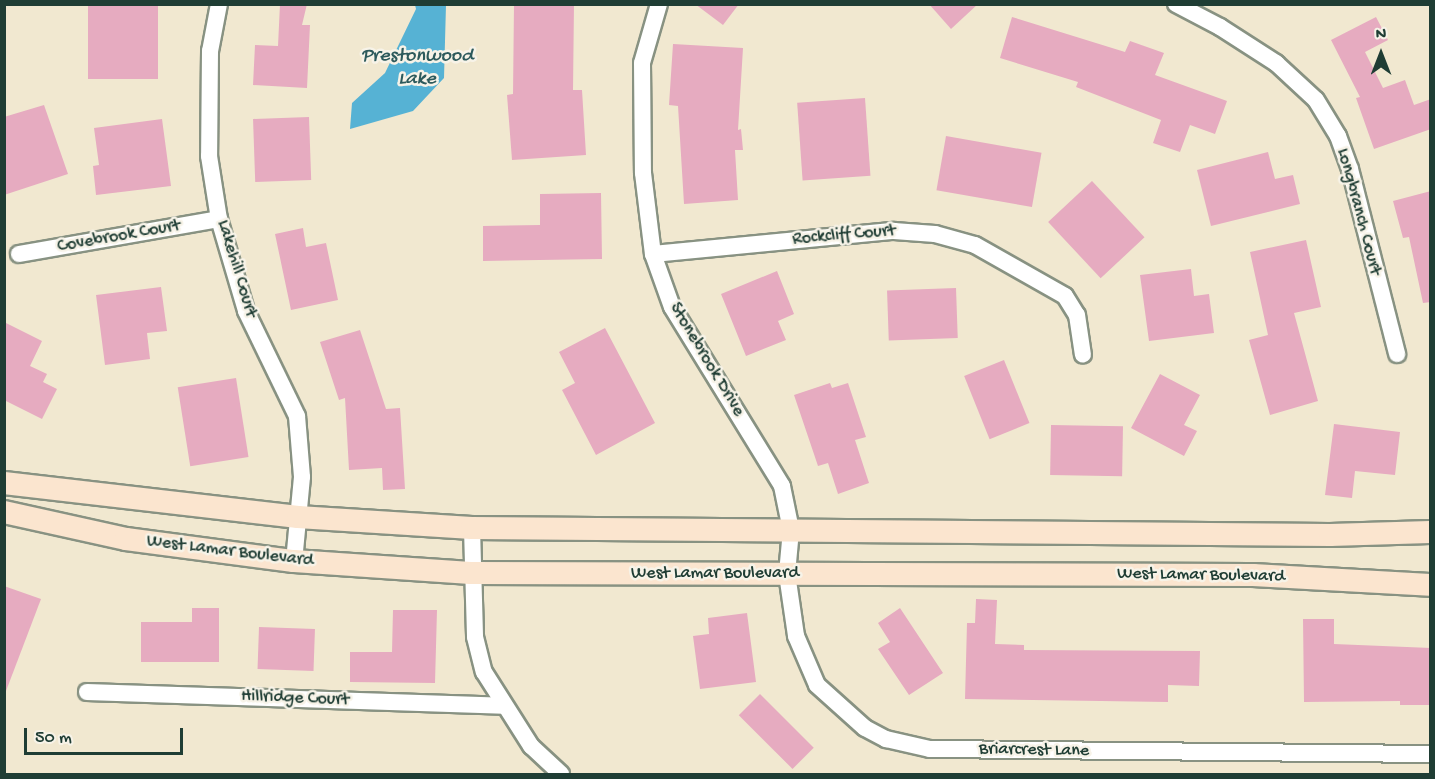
<!DOCTYPE html>
<style>
body{margin:0}
#map{position:relative;width:1435px;height:779px;overflow:hidden;background:#f1e8d0;font-family:"Gochi Hand",sans-serif}
div>[style]{position:absolute}
.water>*{inset:0;background:#56b2d4}
.building>*{inset:0;background:#e6abc0;transform-origin:0 0}
.roads{filter:drop-shadow(2px 0 #889282) drop-shadow(-2px 0 #889282) drop-shadow(0 2px #889282) drop-shadow(0 -2px #889282)}
.minor>*{height:16px;margin:-8px;padding:0 8px;transform-origin:8px;border-radius:8px;background:#fff}
.secondary>*{height:22px;margin:-11px;padding:0 11px;transform-origin:11px;border-radius:11px;background:#fbe5cf}
span{translate:-50% -50%;white-space:nowrap;text-align:center;line-height:1.15;-webkit-text-stroke:5px #f7f3e8;paint-order:stroke}
.street-label{font-size:18px;color:#1f3d34}
.water-label{font-size:20px;color:#2d5a5c;font-style:italic}
.frame{position:absolute;inset:0;border:6px solid #1f3d34;pointer-events:none}
.north{position:absolute;left:1351px;top:24px;width:60px;height:60px;-webkit-text-stroke:4px #f7f3e8;paint-order:stroke;rotate:0deg;font-size:16px;font-weight:700;line-height:24px;text-align:center;color:#1f3d34}
.north::after{content:'';display:block;margin:auto;width:21px;height:27px;background:#1f3d34;clip-path:polygon(50% 0,100% 100%,50% 72%,0 100%)}
.scale{position:absolute;left:24px;top:728px;width:159px;height:27px;box-sizing:border-box;border:3px solid #1f3d34;border-top:0;padding-left:8px;font-size:18px;line-height:21px;white-space:nowrap;color:#1f3d34;-webkit-text-stroke:4px #f7f3e8;paint-order:stroke}
</style>
<div id="map">
<div class="water">
<i style="clip-path:polygon(415px 5px,446px 5px,444px 78px,413px 111px,350px 129px,352px 103px,385px 73px,416px 9px)"></i>
</div>
<div class="building">
<i style="left:88px;top:4px;width:70px;height:75px"></i>
<i style="clip-path:polygon(280px 4px,307px 4px,302px 25px,310px 25px,307px 88px,253px 85px,255px 45px,278px 46px)"></i>
<i style="clip-path:polygon(514px 4px,574px 4px,573px 90px,582px 90px,586px 155px,512px 160px,507px 95px,513px 94px)"></i>
<i style="clip-path:polygon(695px 4px,739px 4px,723px 25px)"></i>
<i style="clip-path:polygon(929px 4px,978px 4px,951px 29px)"></i>
<i style="clip-path:polygon(1012px 17px,1125px 52px,1130px 41px,1164px 53px,1155px 75px,1227px 101px,1215px 134px,1190px 125px,1180px 152px,1153px 143px,1161px 120px,1076px 87px,1078px 82px,1000px 58px)"></i>
<i style="clip-path:polygon(1376px 17px,1388px 40px,1365px 52px,1383px 88px,1405px 80px,1414px 105px,1431px 99px,1431px 129px,1374px 149px,1356px 98px,1360px 97px,1331px 40px)"></i>
<i style="clip-path:polygon(673px 44px,743px 48px,738px 130px,741px 129px,743px 150px,735px 150px,738px 200px,684px 204px,678px 106px,669px 105px)"></i>
<i style="left:865px;top:98px;width:78px;height:68px;rotate:86deg"></i>
<i style="clip-path:polygon(44px 105px,68px 174px,4px 195px,4px 117px)"></i>
<i style="left:309px;top:117px;width:63px;height:56px;rotate:88deg"></i>
<i style="clip-path:polygon(162px 119px,171px 186px,96px 195px,93px 166px,99px 165px,94px 128px)"></i>
<i style="left:946px;top:136px;width:97px;height:55px;rotate:10deg"></i>
<i style="clip-path:polygon(1268px 152px,1275px 179px,1293px 175px,1300px 204px,1211px 226px,1197px 170px)"></i>
<i style="left:1092px;top:181px;width:77px;height:60px;rotate:47deg"></i>
<i style="clip-path:polygon(1431px 191px,1431px 302px,1423px 303px,1409px 237px,1403px 238px,1393px 201px)"></i>
<i style="clip-path:polygon(601px 193px,602px 259px,483px 261px,483px 226px,540px 225px,540px 194px)"></i>
<i style="clip-path:polygon(303px 228px,306px 247px,326px 243px,338px 300px,291px 310px,275px 234px)"></i>
<i style="clip-path:polygon(1306px 240px,1321px 307px,1294px 313px,1318px 401px,1270px 415px,1249px 340px,1268px 335px,1250px 252px)"></i>
<i style="clip-path:polygon(1191px 269px,1194px 296px,1209px 294px,1214px 333px,1149px 341px,1140px 275px)"></i>
<i style="clip-path:polygon(777px 271px,794px 314px,778px 321px,786px 340px,746px 356px,721px 294px)"></i>
<i style="clip-path:polygon(161px 287px,167px 331px,147px 333px,150px 359px,105px 365px,96px 295px)"></i>
<i style="left:956px;top:288px;width:50px;height:69px;rotate:88deg"></i>
<i style="clip-path:polygon(4px 322px,42px 341px,30px 366px,47px 374px,43px 382px,57px 389px,42px 419px,4px 400px)"></i>
<i style="clip-path:polygon(605px 328px,655px 423px,596px 455px,562px 390px,575px 383px,559px 352px)"></i>
<i style="clip-path:polygon(360px 330px,386px 409px,400px 408px,405px 489px,383px 490px,382px 468px,349px 470px,345px 398px,339px 400px,320px 342px)"></i>
<i style="left:1004px;top:360px;width:68px;height:43px;rotate:68deg"></i>
<i style="clip-path:polygon(1160px 374px,1200px 395px,1184px 425px,1197px 431px,1184px 456px,1131px 428px)"></i>
<i style="left:236px;top:378px;width:80px;height:59px;rotate:81deg"></i>
<i style="clip-path:polygon(830px 383px,832px 388px,848px 383px,866px 437px,855px 440px,869px 483px,838px 494px,828px 463px,818px 466px,794px 395px)"></i>
<i style="clip-path:polygon(1334px 424px,1400px 432px,1395px 475px,1355px 471px,1352px 498px,1325px 495px)"></i>
<i style="left:1051px;top:425px;width:72px;height:50px;rotate:1deg"></i>
<i style="clip-path:polygon(4px 586px,41px 599px,6px 691px,4px 691px)"></i>
<i style="clip-path:polygon(976px 599px,997px 600px,995px 644px,1024px 645px,1024px 650px,1200px 651px,1199px 686px,1168px 685px,1168px 702px,965px 699px,967px 623px,975px 623px)"></i>
<i style="clip-path:polygon(192px 608px,219px 608px,219px 662px,141px 662px,141px 622px,192px 622px)"></i>
<i style="clip-path:polygon(900px 608px,943px 673px,909px 695px,878px 649px,890px 642px,878px 623px)"></i>
<i style="clip-path:polygon(393px 610px,437px 610px,435px 683px,350px 682px,350px 652px,392px 652px)"></i>
<i style="clip-path:polygon(747px 613px,756px 682px,700px 689px,693px 636px,709px 634px,708px 618px)"></i>
<i style="clip-path:polygon(1303px 619px,1334px 619px,1334px 644px,1431px 648px,1431px 705px,1400px 705px,1400px 701px,1304px 702px)"></i>
<i style="left:259px;top:627px;width:56px;height:42px;rotate:2deg"></i>
<i style="left:760px;top:694px;width:76px;height:30px;rotate:45deg"></i>
</div>
<div class="roads">
<div class="minor">
<i style="left:219px;top:4px;width:48px;rotate:100.8deg"></i>
<i style="left:210px;top:51px;width:105px;rotate:90.5deg"></i>
<i style="left:209px;top:156px;width:64px;rotate:81deg"></i>
<i style="left:219px;top:219px;width:96px;rotate:73.6deg"></i>
<i style="left:246px;top:311px;width:117px;rotate:64.1deg"></i>
<i style="left:297px;top:416px;width:61px;rotate:85.3deg"></i>
<i style="left:302px;top:477px;width:84px;rotate:95.4deg"></i>
<i style="left:659px;top:4px;width:61px;rotate:106.1deg"></i>
<i style="left:642px;top:63px;width:110px;rotate:89.5deg"></i>
<i style="left:643px;top:173px;width:82px;rotate:83deg"></i>
<i style="left:653px;top:254px;width:56px;rotate:70.3deg"></i>
<i style="left:672px;top:307px;width:210px;rotate:58.4deg"></i>
<i style="left:782px;top:486px;width:45px;rotate:78.4deg"></i>
<i style="left:791px;top:530px;width:44px;rotate:95.2deg"></i>
<i style="left:787px;top:574px;width:63px;rotate:81.7deg"></i>
<i style="left:796px;top:636px;width:53px;rotate:66.8deg"></i>
<i style="left:817px;top:685px;width:64px;rotate:41.9deg"></i>
<i style="left:865px;top:728px;width:24px;rotate:28deg"></i>
<i style="left:886px;top:739px;width:45px;rotate:12.8deg"></i>
<i style="left:930px;top:749px;width:500px;rotate:0.57deg"></i>
<i style="left:1176px;top:4px;width:50px;rotate:27.6deg"></i>
<i style="left:1220px;top:27px;width:67px;rotate:32.7deg"></i>
<i style="left:1276px;top:63px;width:54px;rotate:42.8deg"></i>
<i style="left:1316px;top:100px;width:42px;rotate:58.6deg"></i>
<i style="left:1338px;top:136px;width:35px;rotate:70deg"></i>
<i style="left:1350px;top:169px;width:191px;rotate:75.7deg"></i>
<i style="left:19px;top:254px;width:203px;rotate:-9.9deg"></i>
<i style="left:653px;top:254px;width:242px;rotate:-5.5deg"></i>
<i style="left:894px;top:231px;width:41px;rotate:4.2deg"></i>
<i style="left:935px;top:234px;width:41px;rotate:15.4deg"></i>
<i style="left:975px;top:245px;width:103px;rotate:29.5deg"></i>
<i style="left:1065px;top:296px;width:22px;rotate:58deg"></i>
<i style="left:1077px;top:315px;width:40px;rotate:81.5deg"></i>
<i style="left:472px;top:528px;width:109px;rotate:88.4deg"></i>
<i style="left:475px;top:637px;width:36px;rotate:76deg"></i>
<i style="left:484px;top:672px;width:88px;rotate:57.6deg"></i>
<i style="left:531px;top:746px;width:41px;rotate:43deg"></i>
<i style="left:87px;top:692px;width:416px;rotate:1.9deg"></i>
</div>
<div class="secondary">
<i style="left:4px;top:483px;width:296px;rotate:6.6deg"></i>
<i style="left:298px;top:517px;width:174px;rotate:3.6deg"></i>
<i style="left:472px;top:528px;width:858px;rotate:0.47deg"></i>
<i style="left:1330px;top:535px;width:100px;rotate:-1.7deg"></i>
<i style="left:4px;top:512px;width:125px;rotate:12.5deg"></i>
<i style="left:126px;top:539px;width:169px;rotate:7.5deg"></i>
<i style="left:294px;top:561px;width:177px;rotate:3.9deg"></i>
<i style="left:471px;top:573px;width:782px;rotate:0.15deg"></i>
<i style="left:1253px;top:575px;width:177px;rotate:3.2deg"></i>
</div>
</div>
<div class="street-label">
<span style="left:1358px;top:212px;rotate:75deg">Longbranch Court</span>
<span style="left:844px;top:236px;rotate:-5deg">Rockcliff Court</span>
<span style="left:119px;top:237px;rotate:-10deg">Covebrook Court</span>
<span style="left:236px;top:269px;rotate:73deg">Lakehill Court</span>
<span style="left:706px;top:360px;rotate:59deg">Stonebrook Drive</span>
<span style="left:230px;top:552px;rotate:7deg">West Lamar Boulevard</span>
<span style="left:715px;top:574px">West Lamar Boulevard</span>
<span style="left:1201px;top:576px;rotate:1deg">West Lamar Boulevard</span>
<span style="left:295px;top:699px;rotate:2deg">Hillridge Court</span>
<span style="left:1034px;top:751px;rotate:1deg">Briarcrest Lane</span>
</div>
<div class="water-label">
<span style="left:417px;top:68px">Prestonwood<br>Lake</span>
</div>
<div class="frame"></div>
<div class="north">N</div>
<div class="scale">50 m</div>
</div>
